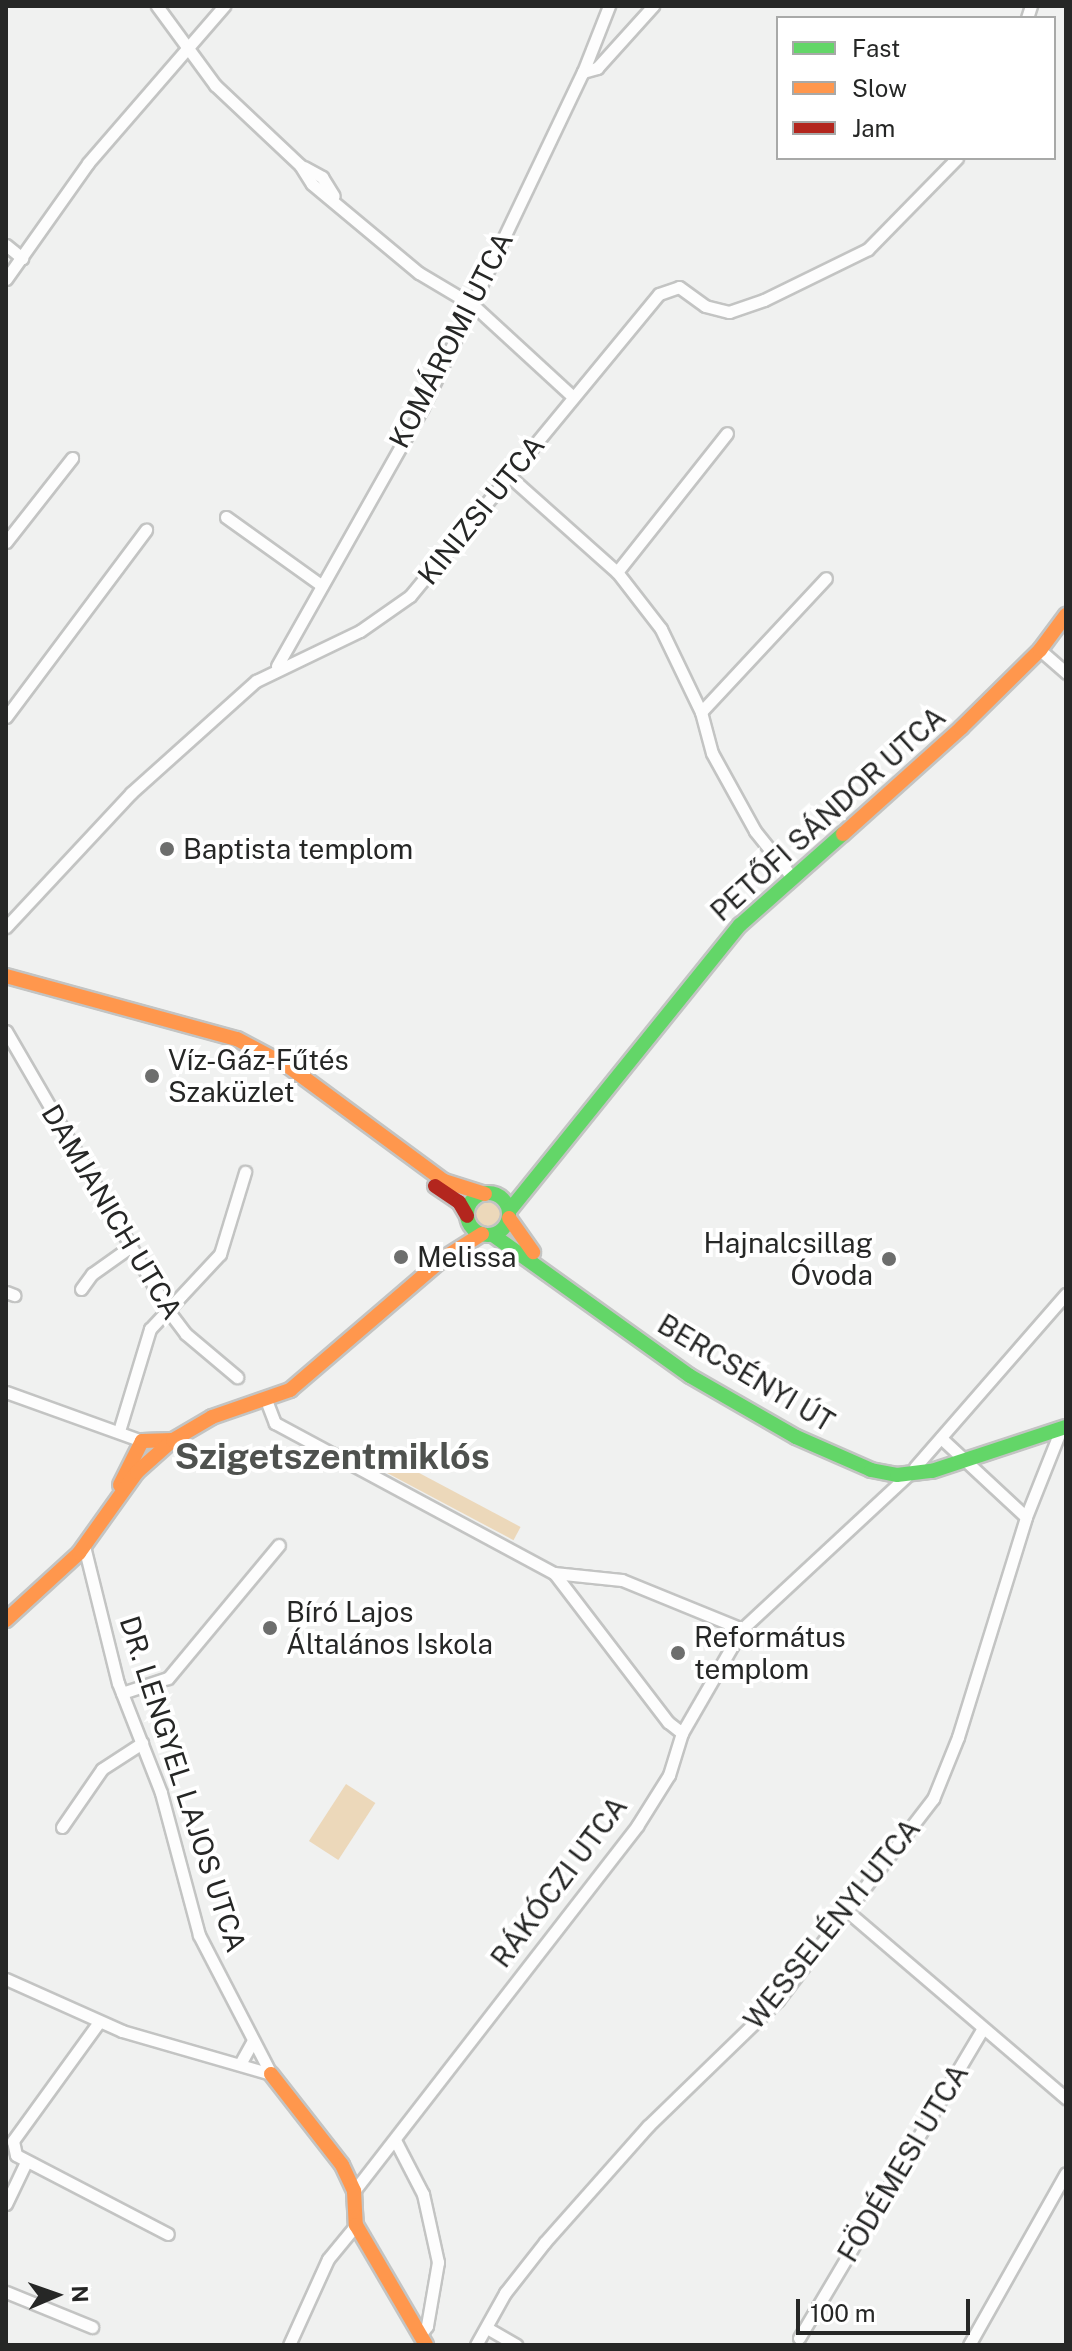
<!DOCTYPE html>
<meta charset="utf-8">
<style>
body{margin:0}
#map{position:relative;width:1072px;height:2351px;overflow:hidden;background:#f0f1f0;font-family:"Public Sans",sans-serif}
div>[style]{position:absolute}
.green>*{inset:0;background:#ecd8ba;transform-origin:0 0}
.round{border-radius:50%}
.roads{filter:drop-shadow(2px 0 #c3c4c3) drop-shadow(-2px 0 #c3c4c3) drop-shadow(0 2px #c3c4c3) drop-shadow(0 -2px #c3c4c3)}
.street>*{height:11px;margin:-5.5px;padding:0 5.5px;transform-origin:5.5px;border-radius:5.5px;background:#fdfdfd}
.fast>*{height:14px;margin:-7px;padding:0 7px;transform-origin:7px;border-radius:7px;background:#63d668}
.fast>.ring{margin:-7px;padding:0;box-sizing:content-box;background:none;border:14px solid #63d668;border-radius:50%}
.slow>*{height:14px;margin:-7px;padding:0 7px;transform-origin:7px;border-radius:7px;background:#ff974d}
.jam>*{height:14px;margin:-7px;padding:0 7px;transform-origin:7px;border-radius:7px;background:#b3261e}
.dots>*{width:22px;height:22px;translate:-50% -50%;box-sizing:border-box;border:4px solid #fff;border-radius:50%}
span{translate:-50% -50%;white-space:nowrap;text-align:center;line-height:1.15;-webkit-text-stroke:8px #fff;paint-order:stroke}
.street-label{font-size:28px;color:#262726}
.poi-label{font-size:28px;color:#262726}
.left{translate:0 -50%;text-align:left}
.right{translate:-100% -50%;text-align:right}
.district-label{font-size:36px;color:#4f524f;font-weight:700}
.frame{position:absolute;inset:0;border:8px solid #262726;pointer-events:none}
.legend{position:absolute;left:776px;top:16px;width:280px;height:144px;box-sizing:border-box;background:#fff;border:2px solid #a8a9a8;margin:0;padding:10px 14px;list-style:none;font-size:24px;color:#262726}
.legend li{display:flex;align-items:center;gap:16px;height:40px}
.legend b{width:40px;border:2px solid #a8a9a8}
.north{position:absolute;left:16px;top:2255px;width:80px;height:80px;-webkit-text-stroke:6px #fff;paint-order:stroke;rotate:88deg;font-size:22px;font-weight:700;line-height:32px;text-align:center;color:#262726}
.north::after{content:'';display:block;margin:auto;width:28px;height:36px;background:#262726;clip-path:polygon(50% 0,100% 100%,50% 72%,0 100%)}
.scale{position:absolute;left:796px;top:2299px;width:174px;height:36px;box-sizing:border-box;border:4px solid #262726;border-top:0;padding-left:10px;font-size:24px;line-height:28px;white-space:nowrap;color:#262726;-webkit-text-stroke:6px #fff;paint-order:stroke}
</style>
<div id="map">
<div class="green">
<i class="round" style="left:475px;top:1202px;width:26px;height:26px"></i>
<i style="left:374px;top:1449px;width:166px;height:15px;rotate:28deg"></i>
<i style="left:346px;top:1784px;width:35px;height:68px;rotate:33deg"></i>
</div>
<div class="roads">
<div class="street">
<i style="left:157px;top:6px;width:98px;rotate:53.7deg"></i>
<i style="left:215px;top:85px;width:117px;rotate:43.3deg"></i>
<i style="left:300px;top:165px;width:22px;rotate:58deg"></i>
<i style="left:312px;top:184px;width:139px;rotate:39.8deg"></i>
<i style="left:419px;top:273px;width:63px;rotate:30.7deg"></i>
<i style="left:473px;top:305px;width:136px;rotate:42.6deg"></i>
<i style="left:1027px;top:18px;width:13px;rotate:-72deg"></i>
<i style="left:583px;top:72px;width:15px;rotate:-16deg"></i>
<i style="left:597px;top:68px;width:84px;rotate:-47.9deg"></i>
<i style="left:304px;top:167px;width:21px;rotate:29deg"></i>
<i style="left:322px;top:177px;width:22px;rotate:58deg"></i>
<i style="left:6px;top:245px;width:21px;rotate:39deg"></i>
<i style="left:6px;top:279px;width:142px;rotate:-54.7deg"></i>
<i style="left:88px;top:163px;width:208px;rotate:-49.1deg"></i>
<i style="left:508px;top:475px;width:146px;rotate:41.7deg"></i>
<i style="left:617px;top:572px;width:72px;rotate:52.3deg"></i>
<i style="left:661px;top:629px;width:92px;rotate:64.3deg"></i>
<i style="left:701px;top:712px;width:42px;rotate:75deg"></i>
<i style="left:712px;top:753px;width:89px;rotate:61.1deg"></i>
<i style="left:755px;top:831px;width:58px;rotate:51.3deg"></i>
<i style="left:226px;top:517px;width:117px;rotate:35.6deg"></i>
<i style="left:6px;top:542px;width:107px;rotate:-51.8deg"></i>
<i style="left:617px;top:572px;width:177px;rotate:-51.6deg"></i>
<i style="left:1040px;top:650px;width:35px;rotate:41deg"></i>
<i style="left:277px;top:666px;width:297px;rotate:-60.6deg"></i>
<i style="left:423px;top:407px;width:371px;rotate:-64.5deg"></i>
<i style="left:583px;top:72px;width:71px;rotate:-68.5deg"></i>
<i style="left:701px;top:712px;width:183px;rotate:-47deg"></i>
<i style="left:6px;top:717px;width:234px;rotate:-53.2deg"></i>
<i style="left:6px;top:927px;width:183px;rotate:-47deg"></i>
<i style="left:131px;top:793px;width:168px;rotate:-41.9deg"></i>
<i style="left:256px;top:681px;width:115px;rotate:-25.7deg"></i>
<i style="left:360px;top:631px;width:61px;rotate:-35deg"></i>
<i style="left:410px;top:596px;width:391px;rotate:-50.5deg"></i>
<i style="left:659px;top:294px;width:21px;rotate:-19deg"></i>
<i style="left:679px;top:287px;width:32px;rotate:36deg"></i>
<i style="left:705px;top:306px;width:25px;rotate:14deg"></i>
<i style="left:729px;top:312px;width:37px;rotate:-19deg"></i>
<i style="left:764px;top:300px;width:116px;rotate:-26.1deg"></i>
<i style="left:868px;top:249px;width:127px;rotate:-45.6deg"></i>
<i style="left:6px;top:1031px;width:321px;rotate:59.9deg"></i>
<i style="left:167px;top:1309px;width:31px;rotate:53deg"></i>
<i style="left:186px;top:1334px;width:67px;rotate:40.1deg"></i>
<i style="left:81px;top:1289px;width:19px;rotate:-54deg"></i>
<i style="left:92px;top:1274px;width:47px;rotate:-35.4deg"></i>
<i style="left:6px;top:1292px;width:9px;rotate:21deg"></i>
<i style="left:6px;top:1392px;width:145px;rotate:19.8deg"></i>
<i style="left:266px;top:1400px;width:25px;rotate:69deg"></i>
<i style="left:275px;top:1423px;width:317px;rotate:28.3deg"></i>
<i style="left:554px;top:1573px;width:68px;rotate:5.9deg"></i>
<i style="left:622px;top:1580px;width:130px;rotate:22.2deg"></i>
<i style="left:119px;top:1431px;width:107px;rotate:-73.1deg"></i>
<i style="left:150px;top:1329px;width:103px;rotate:-47deg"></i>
<i style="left:220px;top:1254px;width:86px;rotate:-73deg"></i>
<i style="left:941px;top:1438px;width:116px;rotate:42.9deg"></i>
<i style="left:915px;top:1467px;width:230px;rotate:-48.9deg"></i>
<i style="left:84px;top:1546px;width:141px;rotate:76.1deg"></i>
<i style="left:118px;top:1683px;width:118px;rotate:68.6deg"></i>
<i style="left:161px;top:1793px;width:147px;rotate:75deg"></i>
<i style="left:199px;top:1935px;width:157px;rotate:62.6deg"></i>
<i style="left:554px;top:1573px;width:188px;rotate:52.6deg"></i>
<i style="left:668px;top:1722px;width:18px;rotate:38deg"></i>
<i style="left:122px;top:1693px;width:48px;rotate:-18.1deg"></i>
<i style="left:168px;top:1678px;width:173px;rotate:-50.2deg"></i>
<i style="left:62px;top:1827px;width:70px;rotate:-55.4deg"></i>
<i style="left:102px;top:1769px;width:48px;rotate:-33deg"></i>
<i style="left:848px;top:1912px;width:287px;rotate:40.5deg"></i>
<i style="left:6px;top:1979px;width:127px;rotate:24.1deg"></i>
<i style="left:122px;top:2031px;width:155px;rotate:16.1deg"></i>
<i style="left:99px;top:2022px;width:147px;rotate:125.9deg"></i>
<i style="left:13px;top:2141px;width:14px;rotate:78deg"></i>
<i style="left:16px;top:2155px;width:171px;rotate:27.5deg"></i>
<i style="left:240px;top:2064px;width:26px;rotate:-61deg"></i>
<i style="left:395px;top:2140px;width:61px;rotate:62.6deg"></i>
<i style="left:423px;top:2194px;width:70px;rotate:77.6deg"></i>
<i style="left:438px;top:2262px;width:65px;rotate:99.8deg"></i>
<i style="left:427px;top:2326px;width:10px;rotate:127deg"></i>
<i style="left:354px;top:2191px;width:462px;rotate:-52.2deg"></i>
<i style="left:637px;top:1826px;width:60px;rotate:-57.9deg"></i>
<i style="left:669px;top:1775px;width:44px;rotate:-72.8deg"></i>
<i style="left:682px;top:1733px;width:120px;rotate:-60deg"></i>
<i style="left:742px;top:1629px;width:226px;rotate:-42.9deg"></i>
<i style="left:6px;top:2204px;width:47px;rotate:-64.5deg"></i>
<i style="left:6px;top:2292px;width:93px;rotate:22.1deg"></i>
<i style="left:487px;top:2328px;width:34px;rotate:30deg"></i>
<i style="left:799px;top:2338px;width:358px;rotate:-59.3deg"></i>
<i style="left:289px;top:2345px;width:94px;rotate:-65.6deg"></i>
<i style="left:328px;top:2259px;width:44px;rotate:-50.5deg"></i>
<i style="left:476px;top:2345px;width:60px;rotate:-60.9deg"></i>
<i style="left:505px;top:2293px;width:65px;rotate:-51.9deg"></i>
<i style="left:545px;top:2242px;width:155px;rotate:-48.4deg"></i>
<i style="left:648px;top:2126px;width:181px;rotate:-44.1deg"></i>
<i style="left:778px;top:2000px;width:254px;rotate:-52.4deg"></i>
<i style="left:933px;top:1799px;width:67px;rotate:-68deg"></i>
<i style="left:958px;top:1737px;width:230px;rotate:-72.8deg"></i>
<i style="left:1026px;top:1517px;width:95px;rotate:-68.3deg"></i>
<i style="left:1061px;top:1429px;width:4px;rotate:27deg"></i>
<i style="left:969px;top:2345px;width:197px;rotate:-60.6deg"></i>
</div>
<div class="fast">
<i class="ring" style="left:467px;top:1193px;width:28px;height:28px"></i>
<i style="left:509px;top:1211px;width:368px;rotate:-51.1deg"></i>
<i style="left:740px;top:925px;width:137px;rotate:-41.5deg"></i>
<i style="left:493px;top:1235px;width:242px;rotate:35.6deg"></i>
<i style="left:690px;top:1376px;width:122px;rotate:29.9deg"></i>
<i style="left:796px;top:1437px;width:82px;rotate:23.7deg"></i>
<i style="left:871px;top:1470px;width:26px;rotate:11deg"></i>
<i style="left:897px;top:1475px;width:35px;rotate:-7deg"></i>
<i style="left:932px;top:1471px;width:141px;rotate:-18.2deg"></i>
</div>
<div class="slow">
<i style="left:843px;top:834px;width:159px;rotate:-41.9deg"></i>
<i style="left:961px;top:728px;width:111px;rotate:-44.6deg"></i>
<i style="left:1040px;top:650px;width:44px;rotate:-53.4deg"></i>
<i style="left:6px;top:976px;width:239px;rotate:15.3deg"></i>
<i style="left:237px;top:1039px;width:58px;rotate:27.9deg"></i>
<i style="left:288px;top:1066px;width:194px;rotate:36.4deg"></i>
<i style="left:444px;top:1181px;width:43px;rotate:17.6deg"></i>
<i style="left:509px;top:1218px;width:42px;rotate:54.8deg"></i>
<i style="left:120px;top:1485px;width:49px;rotate:-63.4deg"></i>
<i style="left:142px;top:1441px;width:31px;rotate:-2deg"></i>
<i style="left:6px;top:1620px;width:99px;rotate:-42.5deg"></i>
<i style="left:79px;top:1553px;width:100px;rotate:-54.4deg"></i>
<i style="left:137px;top:1472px;width:48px;rotate:-41.6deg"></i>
<i style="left:173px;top:1440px;width:45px;rotate:-30.5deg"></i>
<i style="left:212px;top:1417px;width:83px;rotate:-19.1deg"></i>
<i style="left:290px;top:1390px;width:203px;rotate:-40.6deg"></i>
<i style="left:444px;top:1258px;width:45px;rotate:-32.3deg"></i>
<i style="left:271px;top:2074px;width:115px;rotate:52deg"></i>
<i style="left:342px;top:2165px;width:29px;rotate:65deg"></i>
<i style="left:354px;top:2191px;width:34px;rotate:87deg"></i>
<i style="left:356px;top:2225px;width:139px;rotate:59.7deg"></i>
</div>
<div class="jam">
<i style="left:435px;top:1186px;width:29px;rotate:34deg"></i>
<i style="left:459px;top:1202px;width:16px;rotate:60deg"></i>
</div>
</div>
<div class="dots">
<i style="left:167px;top:849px;background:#6d6e6d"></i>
<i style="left:152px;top:1076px;background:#6d6e6d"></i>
<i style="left:401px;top:1257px;background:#6d6e6d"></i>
<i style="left:889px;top:1259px;background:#6d6e6d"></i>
<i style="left:270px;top:1628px;background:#6d6e6d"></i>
<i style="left:678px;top:1653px;background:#6d6e6d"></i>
</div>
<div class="street-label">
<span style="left:451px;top:340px;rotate:-63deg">KOMÁROMI UTCA</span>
<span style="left:481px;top:510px;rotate:-51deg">KINIZSI UTCA</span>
<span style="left:828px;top:814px;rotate:-42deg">PETŐFI SÁNDOR UTCA</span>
<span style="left:112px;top:1212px;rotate:59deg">DAMJANICH UTCA</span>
<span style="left:746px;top:1373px;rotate:31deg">BERCSÉNYI ÚT</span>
<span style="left:183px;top:1784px;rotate:72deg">DR. LENGYEL LAJOS UTCA</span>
<span style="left:559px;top:1882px;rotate:-53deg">RÁKÓCZI UTCA</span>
<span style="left:832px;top:1924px;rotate:-51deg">WESSELÉNYI UTCA</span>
<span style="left:903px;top:2163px;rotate:-59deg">FÖDÉMESI UTCA</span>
</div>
<div class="poi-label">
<span class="left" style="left:183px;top:849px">Baptista templom</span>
<span class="left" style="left:168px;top:1076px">Víz-Gáz-Fűtés<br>Szaküzlet</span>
<span class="right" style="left:873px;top:1259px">Hajnalcsillag<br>Óvoda</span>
<span class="left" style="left:417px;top:1257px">Melissa</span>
<span class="left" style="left:286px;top:1628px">Bíró Lajos<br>Általános Iskola</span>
<span class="left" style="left:694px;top:1653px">Református<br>templom</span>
</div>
<div class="district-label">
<span style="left:332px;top:1457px">Szigetszentmiklós</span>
</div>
<div class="frame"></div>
<ul class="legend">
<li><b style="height:10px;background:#63d668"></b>Fast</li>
<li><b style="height:10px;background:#ff974d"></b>Slow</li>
<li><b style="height:10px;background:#b3261e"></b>Jam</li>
</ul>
<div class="north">N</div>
<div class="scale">100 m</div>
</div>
